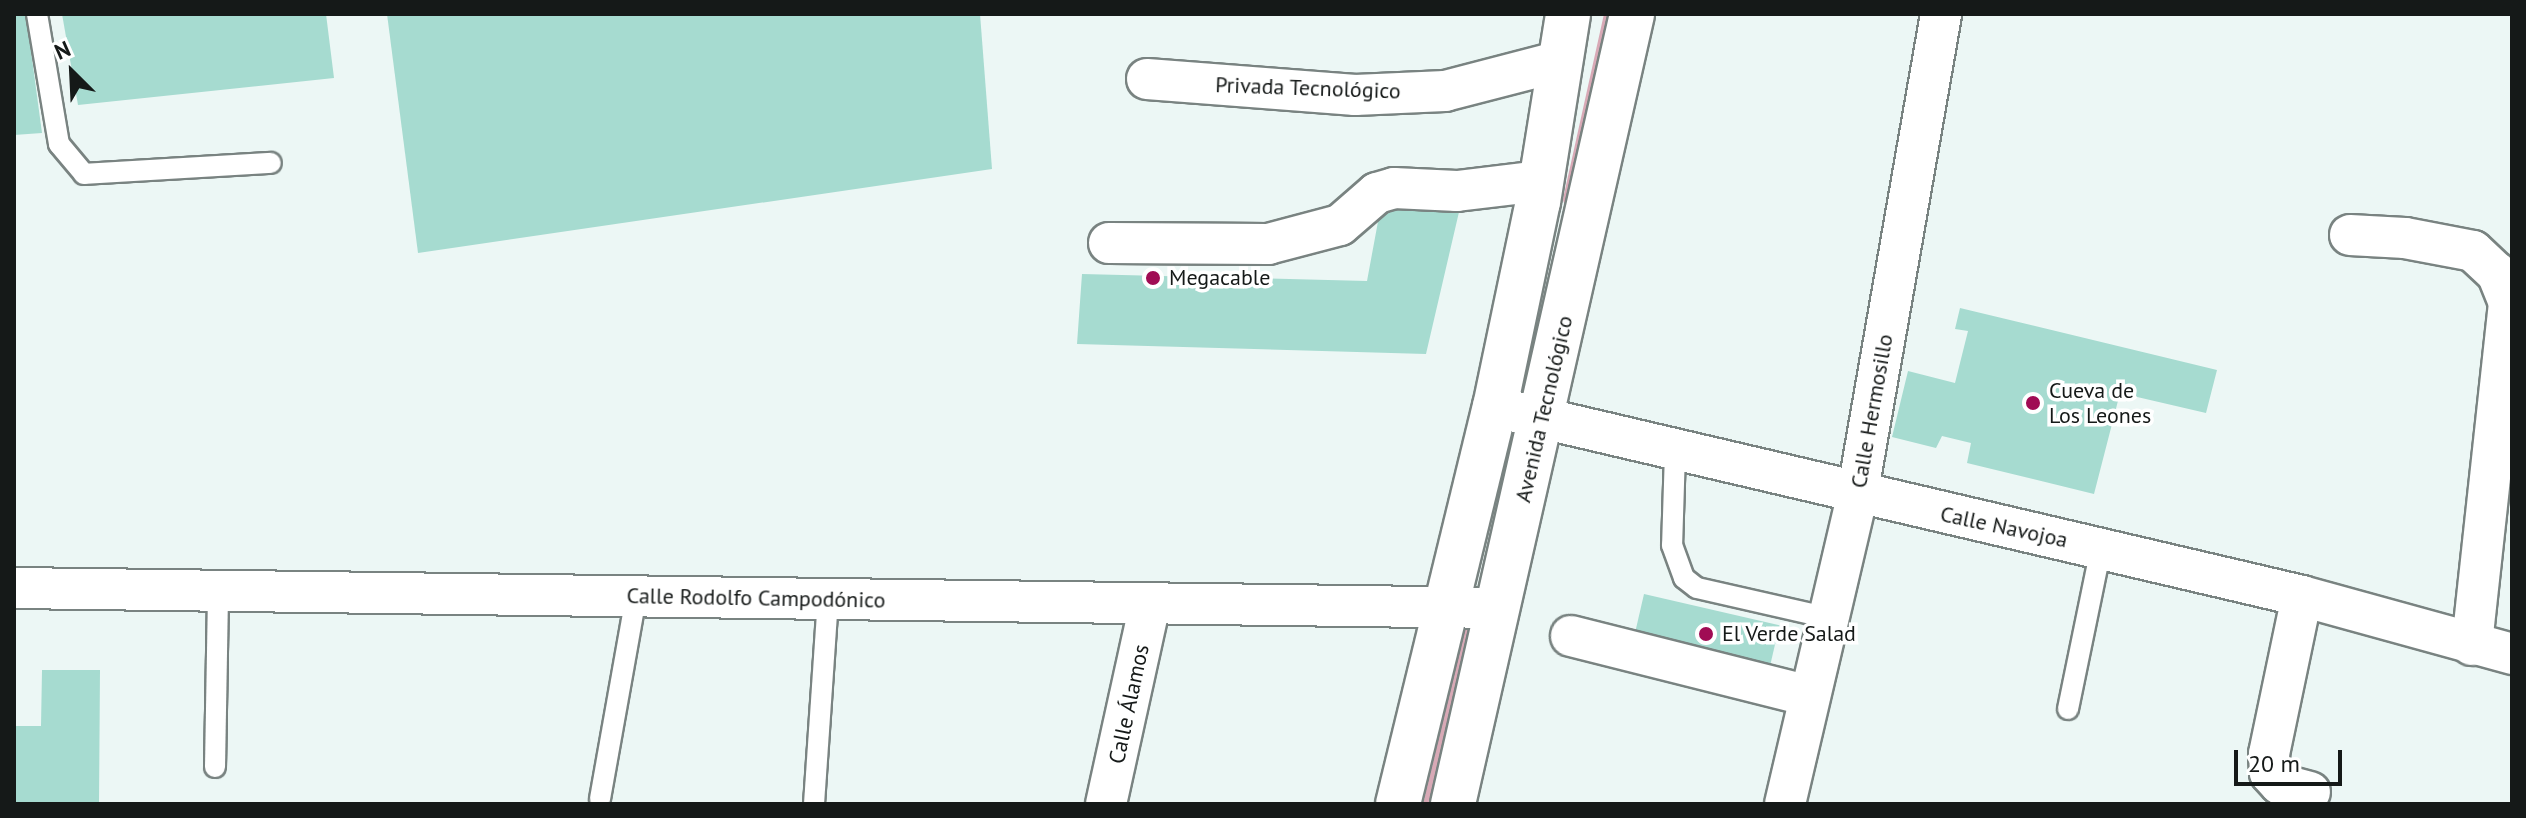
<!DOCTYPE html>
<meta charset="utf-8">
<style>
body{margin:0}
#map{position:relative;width:2526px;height:818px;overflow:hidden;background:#ecf7f5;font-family:"PT Sans",sans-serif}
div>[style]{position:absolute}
.stream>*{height:11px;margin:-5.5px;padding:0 5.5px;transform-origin:5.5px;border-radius:5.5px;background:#d8a9b6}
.building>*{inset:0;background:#a6dbd0;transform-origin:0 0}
.roads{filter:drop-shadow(2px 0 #798381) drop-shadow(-2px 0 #798381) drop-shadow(0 2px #798381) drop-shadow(0 -2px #798381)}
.lane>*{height:20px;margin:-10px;padding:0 10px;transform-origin:10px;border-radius:10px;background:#fff}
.street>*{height:40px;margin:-20px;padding:0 20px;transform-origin:20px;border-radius:20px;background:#fff}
.secondary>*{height:44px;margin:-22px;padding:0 22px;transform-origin:22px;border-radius:22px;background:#fff}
.dots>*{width:22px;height:22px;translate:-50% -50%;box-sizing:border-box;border:4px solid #fff;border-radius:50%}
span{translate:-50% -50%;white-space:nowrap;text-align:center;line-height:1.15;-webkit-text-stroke:7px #fff;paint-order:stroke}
.street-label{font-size:22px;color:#151918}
.poi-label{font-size:22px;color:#151918}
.left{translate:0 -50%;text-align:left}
.frame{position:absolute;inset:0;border:16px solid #151918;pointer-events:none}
.north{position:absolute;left:32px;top:32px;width:80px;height:80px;-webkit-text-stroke:6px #fff;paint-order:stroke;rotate:336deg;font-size:22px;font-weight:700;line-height:32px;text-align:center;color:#151918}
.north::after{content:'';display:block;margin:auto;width:28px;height:36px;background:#151918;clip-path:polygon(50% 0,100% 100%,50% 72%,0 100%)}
.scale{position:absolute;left:2234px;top:750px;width:108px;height:36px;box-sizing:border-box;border:4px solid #151918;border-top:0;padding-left:10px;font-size:24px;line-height:28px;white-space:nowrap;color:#151918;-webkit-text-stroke:6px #fff;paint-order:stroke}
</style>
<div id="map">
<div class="stream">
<i style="left:1568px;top:199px;width:189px;rotate:-77.5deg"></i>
<i style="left:1428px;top:804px;width:176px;rotate:-76.5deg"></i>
</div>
<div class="building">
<i style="clip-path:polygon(14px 14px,26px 14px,42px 133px,14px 135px)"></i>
<i style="clip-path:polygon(62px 14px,326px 14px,334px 78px,78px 105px)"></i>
<i style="clip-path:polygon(387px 14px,980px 14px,992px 169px,418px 253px)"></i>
<i style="clip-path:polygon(1382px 200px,1459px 212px,1426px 354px,1077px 344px,1082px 274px,1367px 281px)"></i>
<i style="clip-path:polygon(1960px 308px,2217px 370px,2206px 413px,2120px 393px,2094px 494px,1967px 463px,1971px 443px,1942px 436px,1936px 448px,1892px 437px,1908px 371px,1955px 383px,1968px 331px,1955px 329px)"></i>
<i style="left:1644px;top:594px;width:139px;height:50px;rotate:13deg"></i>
<i style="clip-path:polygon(42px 670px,100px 670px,99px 804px,14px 804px,14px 726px,41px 726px)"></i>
</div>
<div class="roads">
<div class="lane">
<i style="left:37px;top:14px;width:132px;rotate:80.4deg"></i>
<i style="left:59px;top:144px;width:39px;rotate:50deg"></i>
<i style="left:84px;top:174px;width:187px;rotate:-3.4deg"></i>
<i style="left:1675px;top:452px;width:93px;rotate:91.8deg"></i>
<i style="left:1672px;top:545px;width:35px;rotate:70deg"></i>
<i style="left:1684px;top:578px;width:16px;rotate:38deg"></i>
<i style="left:1697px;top:588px;width:135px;rotate:12.8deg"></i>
<i style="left:2068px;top:709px;width:164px;rotate:-78.4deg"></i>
<i style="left:215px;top:767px;width:175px;rotate:-89deg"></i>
<i style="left:600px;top:799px;width:205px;rotate:-79.9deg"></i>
<i style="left:814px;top:804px;width:205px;rotate:-86.1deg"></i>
</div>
<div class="street">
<i style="left:1147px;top:79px;width:209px;rotate:4.4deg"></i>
<i style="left:1355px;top:95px;width:90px;rotate:-2.5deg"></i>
<i style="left:1445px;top:91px;width:120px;rotate:-14.5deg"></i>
<i style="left:2350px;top:235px;width:55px;rotate:3.1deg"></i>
<i style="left:2405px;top:238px;width:69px;rotate:10.8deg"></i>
<i style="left:2473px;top:251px;width:33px;rotate:43deg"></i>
<i style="left:2497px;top:273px;width:32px;rotate:68deg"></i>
<i style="left:2509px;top:303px;width:344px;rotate:96.2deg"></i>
<i style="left:1109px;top:243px;width:159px;rotate:0.4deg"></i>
<i style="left:1268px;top:244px;width:74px;rotate:-14.8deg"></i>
<i style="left:1340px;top:225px;width:49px;rotate:-40.9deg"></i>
<i style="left:1377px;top:193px;width:18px;rotate:-16deg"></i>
<i style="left:1394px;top:188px;width:63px;rotate:2.7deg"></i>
<i style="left:1457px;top:191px;width:85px;rotate:-6.8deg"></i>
<i style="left:1495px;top:407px;width:829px;rotate:13.18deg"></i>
<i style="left:2302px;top:596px;width:218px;rotate:15.4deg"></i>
<i style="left:14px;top:588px;width:1484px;rotate:0.77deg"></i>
<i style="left:2302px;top:596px;width:161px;rotate:101.8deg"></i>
<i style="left:2269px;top:754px;width:19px;rotate:87deg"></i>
<i style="left:2270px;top:773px;width:15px;rotate:48deg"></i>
<i style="left:2280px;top:784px;width:31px;rotate:15deg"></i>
<i style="left:1571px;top:636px;width:246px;rotate:14.1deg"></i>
<i style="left:1106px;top:804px;width:205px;rotate:-77.6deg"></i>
<i style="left:1785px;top:804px;width:316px;rotate:-76.8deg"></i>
<i style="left:1857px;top:496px;width:489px;rotate:-80.1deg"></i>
</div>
<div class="secondary">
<i style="left:1398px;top:804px;width:409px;rotate:-76.3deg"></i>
<i style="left:1495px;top:407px;width:209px;rotate:-78.2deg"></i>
<i style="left:1538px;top:202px;width:190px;rotate:-80.9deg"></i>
<i style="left:1453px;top:804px;width:810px;rotate:-77.23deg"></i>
</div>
</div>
<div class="dots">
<i style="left:1153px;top:278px;background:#a00c54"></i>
<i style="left:2033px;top:403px;background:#a00c54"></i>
<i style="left:1706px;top:634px;background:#a00c54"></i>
</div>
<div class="street-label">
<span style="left:1308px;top:88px;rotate:2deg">Privada Tecnológico</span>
<span style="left:1544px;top:409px;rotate:-77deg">Avenida Tecnológico</span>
<span style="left:1872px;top:411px;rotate:-80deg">Calle Hermosillo</span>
<span style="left:2004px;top:527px;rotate:12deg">Calle Navojoa</span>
<span style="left:756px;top:598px;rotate:1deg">Calle Rodolfo Campodónico</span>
<span style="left:1129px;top:704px;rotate:-78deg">Calle Álamos</span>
</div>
<div class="poi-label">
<span class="left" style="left:1169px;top:278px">Megacable</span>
<span class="left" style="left:2049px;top:403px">Cueva de<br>Los Leones</span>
<span class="left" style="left:1722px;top:634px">El Verde Salad</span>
</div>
<div class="frame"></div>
<div class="north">N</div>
<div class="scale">20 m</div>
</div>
